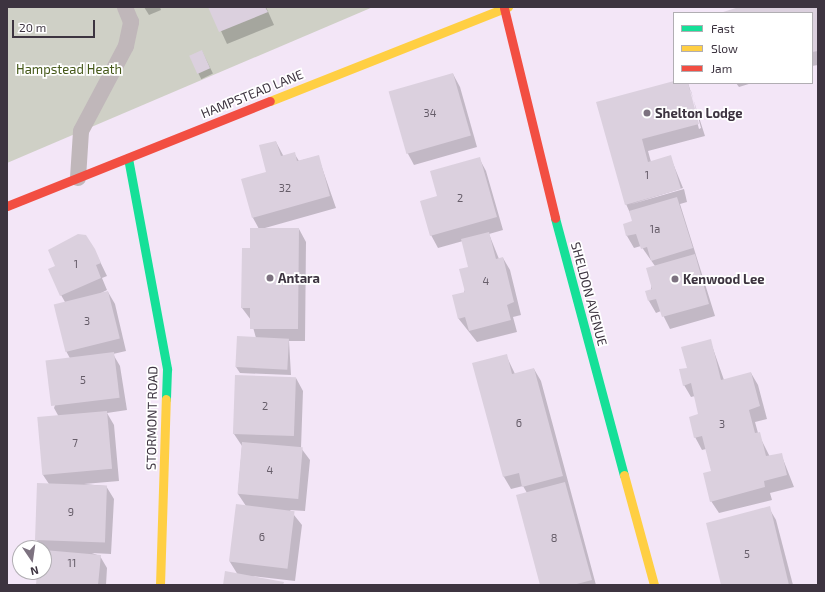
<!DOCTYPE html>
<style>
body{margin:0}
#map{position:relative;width:825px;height:592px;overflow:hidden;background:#f3e6f7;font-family:"Exo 2",sans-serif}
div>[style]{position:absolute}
.green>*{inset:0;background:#cfd0c6}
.shadow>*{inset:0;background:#0003;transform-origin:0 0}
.building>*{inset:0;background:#dbd0de;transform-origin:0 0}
.lane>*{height:16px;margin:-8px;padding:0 8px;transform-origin:8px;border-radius:8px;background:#c0b7ba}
.fast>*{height:9px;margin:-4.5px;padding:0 4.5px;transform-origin:4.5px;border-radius:4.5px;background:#16e098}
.slow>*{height:9px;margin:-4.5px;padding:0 4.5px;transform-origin:4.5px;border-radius:4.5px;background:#ffcf43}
.jam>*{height:9px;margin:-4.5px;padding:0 4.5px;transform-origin:4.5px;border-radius:4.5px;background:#f24e42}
.dots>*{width:11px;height:11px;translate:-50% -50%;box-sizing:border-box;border:2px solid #fff;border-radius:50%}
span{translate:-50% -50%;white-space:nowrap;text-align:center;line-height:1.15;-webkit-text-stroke:3.5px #fff;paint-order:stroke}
.number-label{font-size:11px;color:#665d69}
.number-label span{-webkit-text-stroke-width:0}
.park-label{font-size:13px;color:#46591a}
.street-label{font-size:13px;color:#3d3440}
.poi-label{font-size:13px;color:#3d3440;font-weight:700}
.left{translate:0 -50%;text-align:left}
.frame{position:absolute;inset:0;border:8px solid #3d3440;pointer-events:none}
.legend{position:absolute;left:673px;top:12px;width:140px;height:72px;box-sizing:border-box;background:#fff;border:1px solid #b1aeb3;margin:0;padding:5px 7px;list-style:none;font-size:12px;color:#3d3440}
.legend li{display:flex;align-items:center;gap:8px;height:20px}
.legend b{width:20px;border:1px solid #b1aeb3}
.north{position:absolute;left:12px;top:540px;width:40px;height:40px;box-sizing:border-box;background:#fff;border:1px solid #b1aeb3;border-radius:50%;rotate:167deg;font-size:11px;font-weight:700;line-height:16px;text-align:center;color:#3d3440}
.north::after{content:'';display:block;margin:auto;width:14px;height:18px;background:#7d7280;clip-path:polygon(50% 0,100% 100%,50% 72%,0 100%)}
.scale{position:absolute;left:12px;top:20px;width:83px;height:18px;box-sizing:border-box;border:2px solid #3d3440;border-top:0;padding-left:5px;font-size:12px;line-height:14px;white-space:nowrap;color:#3d3440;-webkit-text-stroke:3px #fff;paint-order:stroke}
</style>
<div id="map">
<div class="green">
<i style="clip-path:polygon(7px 7px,373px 7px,7px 163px)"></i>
</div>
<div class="shadow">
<i style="clip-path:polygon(144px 7px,160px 7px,161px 10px,149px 15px)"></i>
<i style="clip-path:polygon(210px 7px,266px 7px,274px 25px,227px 44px)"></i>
<i style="clip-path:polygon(743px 7px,818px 7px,818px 65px,812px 66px,812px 13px,722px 13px)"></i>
<i style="left:202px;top:51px;width:25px;height:13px;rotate:64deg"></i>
<i style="clip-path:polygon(453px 74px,460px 87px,477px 147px,414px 165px,407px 152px)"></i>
<i style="clip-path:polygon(evenodd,674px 83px,688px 83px,705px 136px,648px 151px,651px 162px,670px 156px,683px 188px,628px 205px,684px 189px,687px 202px,680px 204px,715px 316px,670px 329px,661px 311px,656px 313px,649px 301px,655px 266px,641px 246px,634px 248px,627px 236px,624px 225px,634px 222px,626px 204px,597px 103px,674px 83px,689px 91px,691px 91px,701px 128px,699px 129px,689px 91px)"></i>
<i style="clip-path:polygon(736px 83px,752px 83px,739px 87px)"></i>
<i style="clip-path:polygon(276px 142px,284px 157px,294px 153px,299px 161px,318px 156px,336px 208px,265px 228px,299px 229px,306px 242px,305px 341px,289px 341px,291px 375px,240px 373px,236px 367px,256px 338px,251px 320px,242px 308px,251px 249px,259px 229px,253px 218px)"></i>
<i style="clip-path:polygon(479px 158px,486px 171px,503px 230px,489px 234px,499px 259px,503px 258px,510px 270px,521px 315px,513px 317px,517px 332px,477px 342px,458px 318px,470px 268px,463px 241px,438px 248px,431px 235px,438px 197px)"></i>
<i style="clip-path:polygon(94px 249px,107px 276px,102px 278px,107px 290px,101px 293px,108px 292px,115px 304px,126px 351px,113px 354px,120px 366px,127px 410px,107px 413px,114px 425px,119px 481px,84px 484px,106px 486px,114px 499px,111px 554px,92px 553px,100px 556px,107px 568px,106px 585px,37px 585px,38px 572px,44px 572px,44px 548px,36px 539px,49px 484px,43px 475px,59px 417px,54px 408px,71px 360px,66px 351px,65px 302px,61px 295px)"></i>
<i style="clip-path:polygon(710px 340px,724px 380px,751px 373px,758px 385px,767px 419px,755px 422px,758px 433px,770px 457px,781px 454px,794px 487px,770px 493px,772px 500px,719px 513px,711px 501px,712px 472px,706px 449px,702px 450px,695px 437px,700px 415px,695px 396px,691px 397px,684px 385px,688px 368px)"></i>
<i style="clip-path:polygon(506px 355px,515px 374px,534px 369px,541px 381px,596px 585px,541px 585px,527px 493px,523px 486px,511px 489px,504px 477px)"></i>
<i style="clip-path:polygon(296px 378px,303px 391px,301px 448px,310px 460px,305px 511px,290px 510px,302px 525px,295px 581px,251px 576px,284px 585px,224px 585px,238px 575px,230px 562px,246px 506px,238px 494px,242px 446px,234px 434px)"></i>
<i style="clip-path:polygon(769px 508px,776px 520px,793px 585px,722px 585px)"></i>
</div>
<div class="building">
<i style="clip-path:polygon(208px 7px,265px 7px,268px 12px,219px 32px)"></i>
<i style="clip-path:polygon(739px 7px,818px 7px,818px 51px,812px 52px,812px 13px,720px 13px)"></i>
<i style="left:202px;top:50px;width:20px;height:14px;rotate:66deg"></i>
<i style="left:453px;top:73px;width:65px;height:67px;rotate:74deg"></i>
<i style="clip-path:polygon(674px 81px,688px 83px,699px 124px,642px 139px,648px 162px,671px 155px,681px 189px,625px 205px,596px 102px)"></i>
<i style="clip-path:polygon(276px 141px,281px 156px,295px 152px,297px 161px,319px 155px,330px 196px,252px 218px,241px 179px,266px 172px,259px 145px)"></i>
<i style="clip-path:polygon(480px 157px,497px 217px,430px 236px,420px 201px,437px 196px,430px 171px)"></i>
<i style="clip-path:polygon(677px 197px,693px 248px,651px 261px,647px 247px,641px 249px,636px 234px,626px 236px,623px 224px,632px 221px,629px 211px)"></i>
<i style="clip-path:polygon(250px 228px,299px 228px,298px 329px,250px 329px,250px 308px,241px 308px,242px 248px,250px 248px)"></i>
<i style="clip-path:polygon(489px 232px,496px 259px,503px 257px,514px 302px,507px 305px,511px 320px,469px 331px,465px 317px,458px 319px,452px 295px,465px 292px,459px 269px,468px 267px,461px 239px)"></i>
<i style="clip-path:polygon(78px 234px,86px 235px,95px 249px,101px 263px,96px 265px,101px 278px,60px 296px,48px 269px,55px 266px,48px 250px)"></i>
<i style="clip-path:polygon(695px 254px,709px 304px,662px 317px,656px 299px,648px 301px,645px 291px,652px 289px,646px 268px)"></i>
<i style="left:108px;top:291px;width:49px;height:56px;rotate:76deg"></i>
<i style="left:237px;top:336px;width:52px;height:31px;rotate:3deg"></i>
<i style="clip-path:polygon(711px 339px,721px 380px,751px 372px,760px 406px,749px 410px,755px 433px,760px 432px,766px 456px,782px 453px,787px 475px,764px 481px,765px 487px,710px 502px,703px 473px,711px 471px,702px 436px,694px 438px,689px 417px,698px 414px,691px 383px,683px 386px,679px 369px,687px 368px,681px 347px)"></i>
<i style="left:114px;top:352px;width:46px;height:69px;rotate:83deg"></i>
<i style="clip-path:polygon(507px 354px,512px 374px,534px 368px,563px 476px,522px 487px,519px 473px,503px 477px,472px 363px)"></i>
<i style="left:235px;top:375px;width:61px;height:59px;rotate:2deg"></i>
<i style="left:107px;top:411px;width:58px;height:70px;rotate:85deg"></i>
<i style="left:242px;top:442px;width:61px;height:52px;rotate:5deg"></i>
<i style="clip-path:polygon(565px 482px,592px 580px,573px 585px,540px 585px,516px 495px)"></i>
<i style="left:37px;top:483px;width:70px;height:57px;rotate:2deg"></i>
<i style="left:236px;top:504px;width:59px;height:58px;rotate:7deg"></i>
<i style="clip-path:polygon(770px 506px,789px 585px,721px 585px,706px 523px)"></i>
<i style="clip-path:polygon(44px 550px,101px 555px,98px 585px,36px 585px,37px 572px,44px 572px)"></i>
<i style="clip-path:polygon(225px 571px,284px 582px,283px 585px,223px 585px)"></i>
</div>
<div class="lane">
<i style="left:78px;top:178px;width:47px;rotate:-86.3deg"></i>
<i style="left:81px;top:131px;width:96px;rotate:-62.1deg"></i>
<i style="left:126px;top:46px;width:25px;rotate:-78deg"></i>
<i style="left:131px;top:22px;width:16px;rotate:-112deg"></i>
</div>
<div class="fast">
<i style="left:128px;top:158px;width:215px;rotate:79.5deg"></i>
<i style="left:167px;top:369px;width:30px;rotate:92deg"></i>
<i style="left:555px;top:218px;width:266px;rotate:75deg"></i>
</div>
<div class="slow">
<i style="left:270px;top:101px;width:256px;rotate:-21.6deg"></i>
<i style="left:624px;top:475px;width:114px;rotate:74.7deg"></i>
<i style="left:160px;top:585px;width:186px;rotate:-88.2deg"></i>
</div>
<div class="jam">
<i style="left:504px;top:8px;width:216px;rotate:76.3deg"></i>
<i style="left:7px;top:206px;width:283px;rotate:-21.8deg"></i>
</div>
<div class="dots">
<i style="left:647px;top:113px;background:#7d7280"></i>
<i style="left:270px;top:278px;background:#7d7280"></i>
<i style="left:675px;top:279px;background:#7d7280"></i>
</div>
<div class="number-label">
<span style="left:430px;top:113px">34</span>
<span style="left:647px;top:175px">1</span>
<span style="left:285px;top:188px">32</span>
<span style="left:460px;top:198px">2</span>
<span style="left:655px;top:229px">1a</span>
<span style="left:76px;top:264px">1</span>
<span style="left:486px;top:281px">4</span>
<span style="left:87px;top:321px">3</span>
<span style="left:83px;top:380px">5</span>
<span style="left:265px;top:406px">2</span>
<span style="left:519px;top:423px">6</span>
<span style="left:722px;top:424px">3</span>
<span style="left:75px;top:443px">7</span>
<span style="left:270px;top:470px">4</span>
<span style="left:71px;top:512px">9</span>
<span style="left:262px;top:537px">6</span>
<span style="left:554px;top:538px">8</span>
<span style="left:747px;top:554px">5</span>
<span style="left:72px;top:563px">11</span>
</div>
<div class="park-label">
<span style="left:69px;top:69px">Hampstead Heath</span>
</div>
<div class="street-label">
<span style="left:252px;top:94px;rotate:-22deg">HAMPSTEAD LANE</span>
<span style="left:589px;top:294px;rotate:75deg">SHELDON AVENUE</span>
<span style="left:152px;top:418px;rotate:-89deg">STORMONT ROAD</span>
</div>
<div class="poi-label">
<span class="left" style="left:655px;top:113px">Shelton Lodge</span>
<span class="left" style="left:278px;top:278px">Antara</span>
<span class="left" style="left:683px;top:279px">Kenwood Lee</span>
</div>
<div class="frame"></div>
<ul class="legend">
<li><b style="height:5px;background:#16e098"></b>Fast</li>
<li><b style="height:5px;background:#ffcf43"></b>Slow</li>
<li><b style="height:5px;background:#f24e42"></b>Jam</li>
</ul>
<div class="north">N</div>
<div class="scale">20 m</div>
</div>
